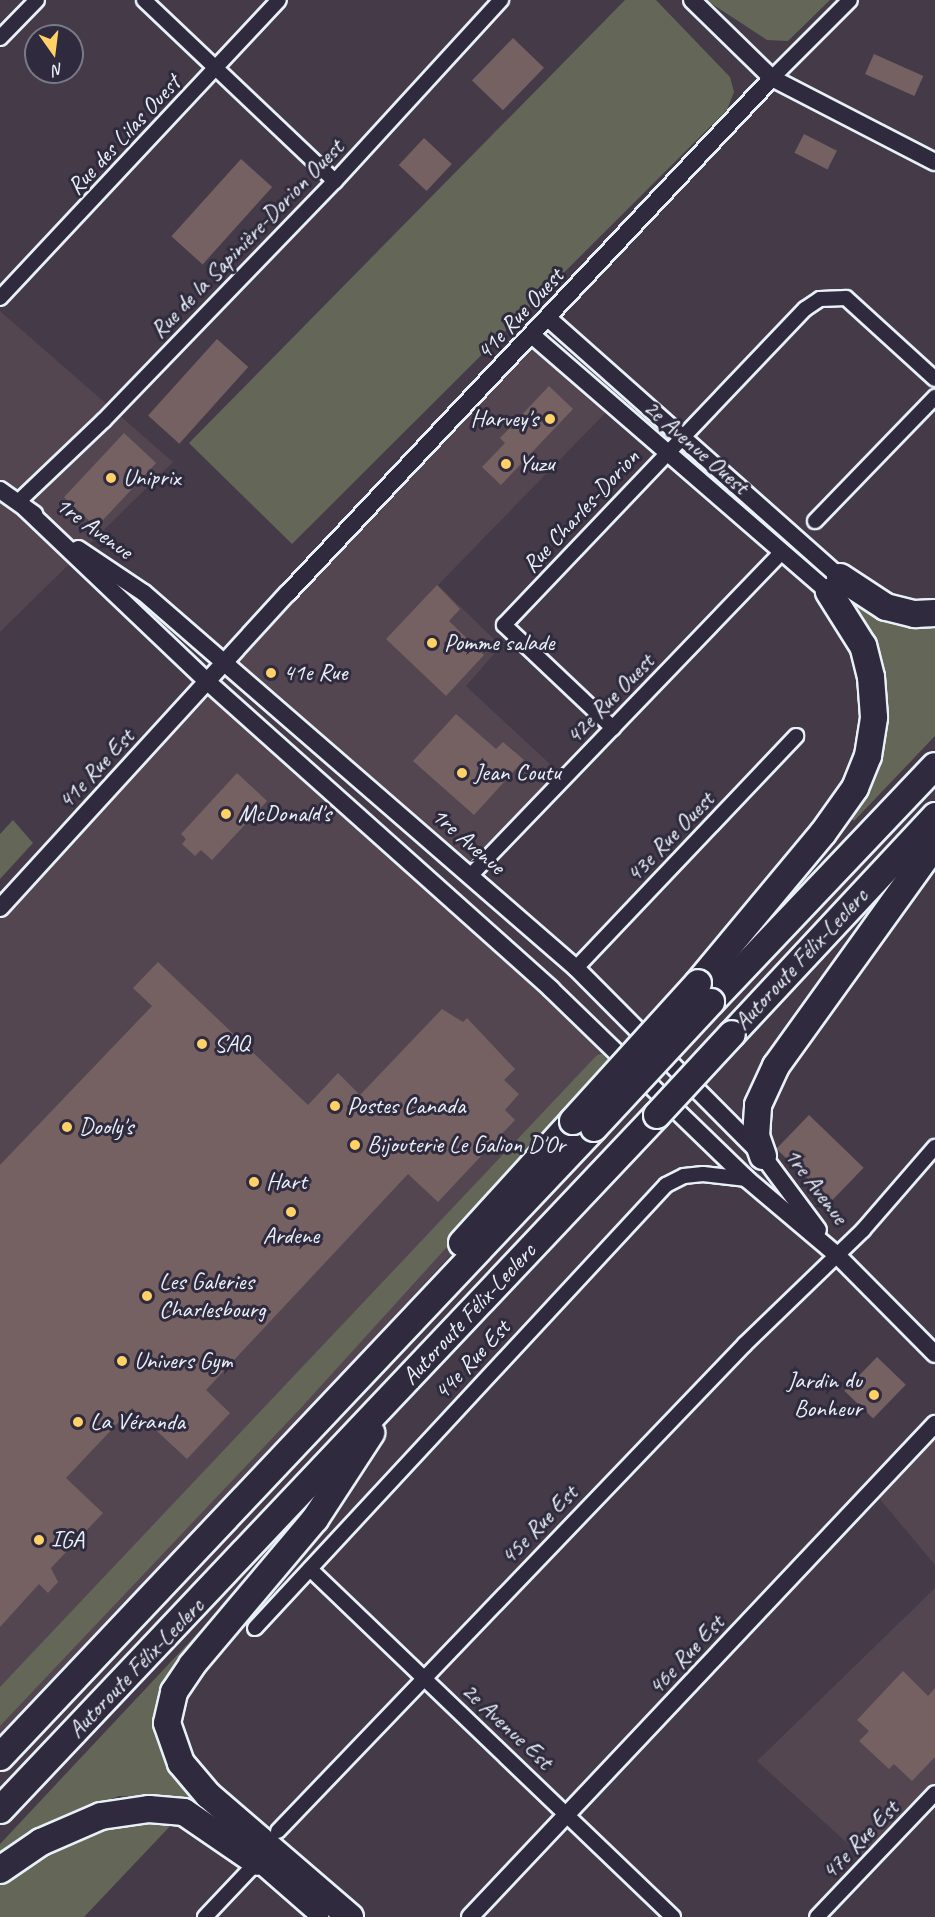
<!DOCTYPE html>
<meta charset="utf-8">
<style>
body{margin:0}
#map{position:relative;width:935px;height:1917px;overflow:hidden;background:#443a48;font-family:Caveat,sans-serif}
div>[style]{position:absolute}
.built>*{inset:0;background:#534650}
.green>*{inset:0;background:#646658}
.building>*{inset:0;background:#756162;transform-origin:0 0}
.roads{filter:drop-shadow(2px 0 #e8f1f8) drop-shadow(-2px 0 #e8f1f8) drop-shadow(0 2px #e8f1f8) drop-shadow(0 -2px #e8f1f8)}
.minor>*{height:14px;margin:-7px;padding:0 7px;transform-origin:7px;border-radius:7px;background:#2f2a3d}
.tertiary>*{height:16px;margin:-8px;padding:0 8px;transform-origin:8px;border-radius:8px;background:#2f2a3d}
.motorway>*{height:26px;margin:-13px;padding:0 13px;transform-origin:13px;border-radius:13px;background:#2f2a3d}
.bridges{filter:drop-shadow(2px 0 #e8f1f8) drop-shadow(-2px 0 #e8f1f8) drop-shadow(0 2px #e8f1f8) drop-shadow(0 -2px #e8f1f8)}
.motorway-bridge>*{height:26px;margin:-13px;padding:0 13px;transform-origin:13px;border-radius:13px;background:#2f2a3d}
.dots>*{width:16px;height:16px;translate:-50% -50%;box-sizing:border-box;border:3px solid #2f2a3d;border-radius:50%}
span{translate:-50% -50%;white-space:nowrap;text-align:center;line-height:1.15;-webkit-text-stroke:6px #2f2a3d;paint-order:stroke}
.street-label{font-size:24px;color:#e8f1f8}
.poi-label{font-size:24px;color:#e8f1f8}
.right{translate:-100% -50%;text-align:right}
.left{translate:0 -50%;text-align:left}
.north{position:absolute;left:24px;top:24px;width:60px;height:60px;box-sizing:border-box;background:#2f2a3d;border:2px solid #797a88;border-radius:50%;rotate:166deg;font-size:16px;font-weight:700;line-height:24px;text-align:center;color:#e8f1f8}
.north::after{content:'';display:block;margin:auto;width:21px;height:27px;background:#ffd166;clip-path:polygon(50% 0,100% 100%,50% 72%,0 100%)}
</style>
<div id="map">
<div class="built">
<i style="clip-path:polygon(0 311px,173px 462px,0 632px)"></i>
<i style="clip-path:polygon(533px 336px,612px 406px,438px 585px,501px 646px,466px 686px,565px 778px,471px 875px,226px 662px)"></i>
<i style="clip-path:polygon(209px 683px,623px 1056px,468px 1236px,301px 1417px,254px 1487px,0 1757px,0 908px)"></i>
<i style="clip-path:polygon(935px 1424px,935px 1565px,873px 1491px)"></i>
<i style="clip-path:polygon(935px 1588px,935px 1793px,869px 1863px,757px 1761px)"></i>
</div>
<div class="green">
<i style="clip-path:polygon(625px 0,656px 0,730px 77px,734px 92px,727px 110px,292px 544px,189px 443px)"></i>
<i style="clip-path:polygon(706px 0,830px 0,788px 41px,767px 40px)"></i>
<i style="clip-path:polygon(853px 599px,901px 623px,935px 626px,935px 736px,854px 821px,847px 815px,877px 753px,849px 603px)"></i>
<i style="clip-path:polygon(13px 820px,33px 843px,0 879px,0 834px)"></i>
<i style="clip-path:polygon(602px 1054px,612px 1065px,300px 1409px,0 1726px,0 1687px,597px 1055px)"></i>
<i style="clip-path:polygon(211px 1619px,215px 1623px,165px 1701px,224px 1826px,203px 1810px,172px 1798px,119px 1796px,81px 1811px,0 1859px,0 1844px)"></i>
<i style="clip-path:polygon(140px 1815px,174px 1822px,84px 1917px,0 1917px,0 1883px,50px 1849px)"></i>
</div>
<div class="building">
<i style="left:513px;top:38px;width:43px;height:59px;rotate:44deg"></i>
<i style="left:874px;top:54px;width:54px;height:22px;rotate:24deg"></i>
<i style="left:804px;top:134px;width:37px;height:21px;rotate:27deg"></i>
<i style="left:424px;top:138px;width:38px;height:37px;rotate:43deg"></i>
<i style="left:241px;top:159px;width:42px;height:104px;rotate:42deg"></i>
<i style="left:217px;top:339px;width:42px;height:103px;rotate:42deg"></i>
<i style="clip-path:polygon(549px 386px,573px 409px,501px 485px,482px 467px,505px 443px,500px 438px)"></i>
<i style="left:124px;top:433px;width:44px;height:88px;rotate:43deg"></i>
<i style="clip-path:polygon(437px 585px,460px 609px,449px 621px,484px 655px,446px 696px,386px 639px)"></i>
<i style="clip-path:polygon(456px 714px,496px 749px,503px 742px,524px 760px,474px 815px,413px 761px)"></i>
<i style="clip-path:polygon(237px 773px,267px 801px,212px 860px,201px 850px,195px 856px,182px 844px,186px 839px,181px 834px)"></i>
<i style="clip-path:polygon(158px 962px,308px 1105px,338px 1073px,360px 1095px,442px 1009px,463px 1022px,467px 1018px,515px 1069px,504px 1080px,519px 1094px,505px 1110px,515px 1120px,438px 1202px,408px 1174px,206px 1390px,230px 1413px,187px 1459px,132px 1408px,66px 1478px,103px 1513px,51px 1568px,58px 1582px,48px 1593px,39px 1584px,0 1627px,0 1165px,152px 1006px,133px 988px)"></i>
<i style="left:809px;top:1115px;width:76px;height:47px;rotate:44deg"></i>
<i style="left:877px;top:1357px;width:40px;height:47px;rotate:44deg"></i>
<i style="clip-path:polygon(903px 1671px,928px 1696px,935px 1688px,935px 1757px,912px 1781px,894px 1764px,889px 1769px,859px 1741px,869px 1731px,857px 1720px)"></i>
</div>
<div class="roads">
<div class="minor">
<i style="left:144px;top:0;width:263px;rotate:43.5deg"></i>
<i style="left:0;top:38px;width:53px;rotate:-45.8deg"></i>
<i style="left:772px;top:78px;width:110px;rotate:-45deg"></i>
<i style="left:0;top:298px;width:408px;rotate:-46.9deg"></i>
<i style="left:18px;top:502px;width:119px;rotate:-43.6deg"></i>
<i style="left:104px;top:420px;width:332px;rotate:-46deg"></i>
<i style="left:335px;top:181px;width:246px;rotate:-47.5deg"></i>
<i style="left:815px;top:521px;width:173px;rotate:-45.9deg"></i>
<i style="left:613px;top:728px;width:150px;rotate:-136.6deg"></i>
<i style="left:504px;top:625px;width:436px;rotate:-46.4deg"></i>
<i style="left:805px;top:309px;width:18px;rotate:-34deg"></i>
<i style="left:820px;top:299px;width:26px;rotate:-2deg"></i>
<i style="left:846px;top:298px;width:120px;rotate:42.3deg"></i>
<i style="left:471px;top:875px;width:446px;rotate:-46.1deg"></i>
<i style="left:576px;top:968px;width:320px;rotate:-46.5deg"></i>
<i style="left:310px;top:1569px;width:503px;rotate:43.79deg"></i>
<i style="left:255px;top:1628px;width:604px;rotate:-47.15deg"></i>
<i style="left:666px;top:1185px;width:20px;rotate:-27deg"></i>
<i style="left:684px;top:1176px;width:19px;rotate:-6deg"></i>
<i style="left:703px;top:1174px;width:44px;rotate:6.5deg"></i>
<i style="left:278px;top:1831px;width:675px;rotate:-46.2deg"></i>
<i style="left:745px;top:1344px;width:164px;rotate:-44deg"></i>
<i style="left:863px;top:1230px;width:110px;rotate:-49.1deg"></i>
<i style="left:205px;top:1917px;width:76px;rotate:-46.6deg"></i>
<i style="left:817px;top:1917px;width:171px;rotate:-46.4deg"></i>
</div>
<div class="tertiary">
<i style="left:692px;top:0;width:112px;rotate:44.3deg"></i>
<i style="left:772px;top:78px;width:183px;rotate:27.3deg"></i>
<i style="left:549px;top:319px;width:389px;rotate:41.6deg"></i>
<i style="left:533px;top:336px;width:391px;rotate:40.9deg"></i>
<i style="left:0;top:490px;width:42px;rotate:35.2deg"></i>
<i style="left:25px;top:508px;width:254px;rotate:43.6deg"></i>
<i style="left:209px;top:683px;width:459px;rotate:41.8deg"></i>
<i style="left:551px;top:989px;width:273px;rotate:44.1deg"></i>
<i style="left:747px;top:1179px;width:118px;rotate:40.2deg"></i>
<i style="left:837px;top:1255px;width:139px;rotate:45.3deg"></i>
<i style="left:78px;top:549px;width:79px;rotate:33.7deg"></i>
<i style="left:144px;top:593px;width:572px;rotate:40.96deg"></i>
<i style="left:576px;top:968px;width:265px;rotate:45.2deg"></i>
<i style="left:763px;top:1156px;width:92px;rotate:53.4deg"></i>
<i style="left:0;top:908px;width:427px;rotate:-47.6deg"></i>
<i style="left:288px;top:593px;width:707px;rotate:-46.78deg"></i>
<i style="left:257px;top:1862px;width:84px;rotate:41.1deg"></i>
<i style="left:470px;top:1917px;width:678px;rotate:-46.67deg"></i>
</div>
<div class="motorway">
<i style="left:840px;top:577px;width:55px;rotate:33.1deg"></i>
<i style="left:886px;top:607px;width:30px;rotate:14deg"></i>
<i style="left:915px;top:614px;width:20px;rotate:-3deg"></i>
<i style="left:698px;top:983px;width:195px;rotate:-50.2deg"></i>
<i style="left:823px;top:833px;width:55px;rotate:-54.6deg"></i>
<i style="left:855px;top:788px;width:35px;rotate:-68deg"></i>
<i style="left:868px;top:756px;width:39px;rotate:-81deg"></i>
<i style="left:874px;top:717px;width:40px;rotate:-94.3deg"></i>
<i style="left:871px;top:677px;width:32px;rotate:-104deg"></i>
<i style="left:863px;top:646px;width:64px;rotate:-122.2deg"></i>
<i style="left:711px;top:1002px;width:325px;rotate:-46.5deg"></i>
<i style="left:732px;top:1034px;width:298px;rotate:-47deg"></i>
<i style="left:763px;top:1156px;width:21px;rotate:-109deg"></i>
<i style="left:756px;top:1136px;width:31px;rotate:-86deg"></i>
<i style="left:758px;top:1105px;width:43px;rotate:-65.2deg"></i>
<i style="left:776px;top:1066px;width:272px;rotate:-54.3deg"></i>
<i style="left:462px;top:1243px;width:165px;rotate:-47.7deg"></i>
<i style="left:0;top:1757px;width:865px;rotate:-46.64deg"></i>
<i style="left:0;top:1810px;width:956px;rotate:-46.61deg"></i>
<i style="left:0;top:1870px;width:50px;rotate:-34.3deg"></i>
<i style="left:41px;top:1842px;width:65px;rotate:-23.4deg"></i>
<i style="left:101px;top:1816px;width:49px;rotate:-8.3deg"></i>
<i style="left:149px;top:1809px;width:35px;rotate:5deg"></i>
<i style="left:184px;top:1812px;width:88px;rotate:34.4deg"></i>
<i style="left:350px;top:1917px;width:187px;rotate:-139.3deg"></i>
<i style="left:208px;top:1795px;width:42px;rotate:-130.2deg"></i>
<i style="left:181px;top:1763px;width:42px;rotate:-109.3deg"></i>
<i style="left:167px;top:1723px;width:32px;rotate:-77deg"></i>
<i style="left:174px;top:1692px;width:32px;rotate:-56deg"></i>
<i style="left:192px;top:1665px;width:191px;rotate:-49.9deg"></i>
<i style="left:315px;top:1519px;width:103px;rotate:-56.9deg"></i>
</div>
</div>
<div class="bridges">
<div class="motorway-bridge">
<i style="left:657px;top:1115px;width:110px;rotate:-47.2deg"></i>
<i style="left:573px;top:1121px;width:186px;rotate:-47.8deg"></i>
<i style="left:594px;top:1128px;width:172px;rotate:-47.1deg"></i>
</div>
</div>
<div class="dots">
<i style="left:550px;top:419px;background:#ffd166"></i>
<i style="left:506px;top:464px;background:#ffd166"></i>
<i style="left:111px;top:478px;background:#ffd166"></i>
<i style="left:432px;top:643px;background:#ffd166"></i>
<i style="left:271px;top:673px;background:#ffd166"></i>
<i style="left:462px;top:773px;background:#ffd166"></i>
<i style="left:226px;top:814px;background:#ffd166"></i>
<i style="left:202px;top:1044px;background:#ffd166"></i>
<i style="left:335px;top:1106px;background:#ffd166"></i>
<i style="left:67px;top:1127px;background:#ffd166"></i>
<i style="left:355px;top:1145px;background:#ffd166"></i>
<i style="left:254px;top:1182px;background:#ffd166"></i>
<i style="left:291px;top:1212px;background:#ffd166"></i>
<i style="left:147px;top:1296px;background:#ffd166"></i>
<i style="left:122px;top:1361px;background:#ffd166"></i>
<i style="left:874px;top:1395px;background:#ffd166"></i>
<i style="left:78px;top:1422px;background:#ffd166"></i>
<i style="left:39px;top:1540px;background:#ffd166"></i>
</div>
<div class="street-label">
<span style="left:124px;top:135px;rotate:-47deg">Rue des Lilas Ouest</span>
<span style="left:247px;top:239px;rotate:-46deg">Rue de la Sapinière-Dorion Ouest</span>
<span style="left:520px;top:314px;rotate:-47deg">41e Rue Ouest</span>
<span style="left:696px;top:447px;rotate:41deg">2e Avenue Ouest</span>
<span style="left:581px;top:511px;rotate:-47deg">Rue Charles-Dorion</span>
<span style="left:94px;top:528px;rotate:36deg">1re Avenue</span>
<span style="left:610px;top:699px;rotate:-46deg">42e Rue Ouest</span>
<span style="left:96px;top:769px;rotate:-47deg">41e Rue Est</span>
<span style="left:670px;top:837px;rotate:-46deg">43e Rue Ouest</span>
<span style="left:468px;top:841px;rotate:41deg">1re Avenue</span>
<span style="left:801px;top:959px;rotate:-47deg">Autoroute Félix-Leclerc</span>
<span style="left:816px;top:1186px;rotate:53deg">1re Avenue</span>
<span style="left:469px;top:1314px;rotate:-47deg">Autoroute Félix-Leclerc</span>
<span style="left:472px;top:1360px;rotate:-47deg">44e Rue Est</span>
<span style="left:539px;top:1525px;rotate:-46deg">45e Rue Est</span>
<span style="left:686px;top:1655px;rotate:-47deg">46e Rue Est</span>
<span style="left:136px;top:1668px;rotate:-46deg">Autoroute Félix-Leclerc</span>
<span style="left:507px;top:1726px;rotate:43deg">2e Avenue Est</span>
<span style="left:860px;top:1840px;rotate:-46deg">47e Rue Est</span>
</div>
<div class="poi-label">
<span class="right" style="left:538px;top:419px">Harvey's</span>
<span class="left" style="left:518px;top:464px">Yuzu</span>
<span class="left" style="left:123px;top:478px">Uniprix</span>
<span class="left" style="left:444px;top:643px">Pomme salade</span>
<span class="left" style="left:283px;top:673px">41e Rue</span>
<span class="left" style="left:474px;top:773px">Jean Coutu</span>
<span class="left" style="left:238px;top:814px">McDonald's</span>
<span class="left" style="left:214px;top:1044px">SAQ</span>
<span class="left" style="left:347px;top:1106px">Postes Canada</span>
<span class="left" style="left:79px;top:1127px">Dooly's</span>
<span class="left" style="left:367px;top:1145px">Bijouterie Le Galion D'Or</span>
<span class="left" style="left:266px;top:1182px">Hart</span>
<span style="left:291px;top:1236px">Ardene</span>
<span class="left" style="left:159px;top:1296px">Les Galeries<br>Charlesbourg</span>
<span class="left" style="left:134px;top:1361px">Univers Gym</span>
<span class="right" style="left:862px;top:1395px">Jardin du<br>Bonheur</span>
<span class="left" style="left:90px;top:1422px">La Véranda</span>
<span class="left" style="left:51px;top:1540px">IGA</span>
</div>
<div class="north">N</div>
</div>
